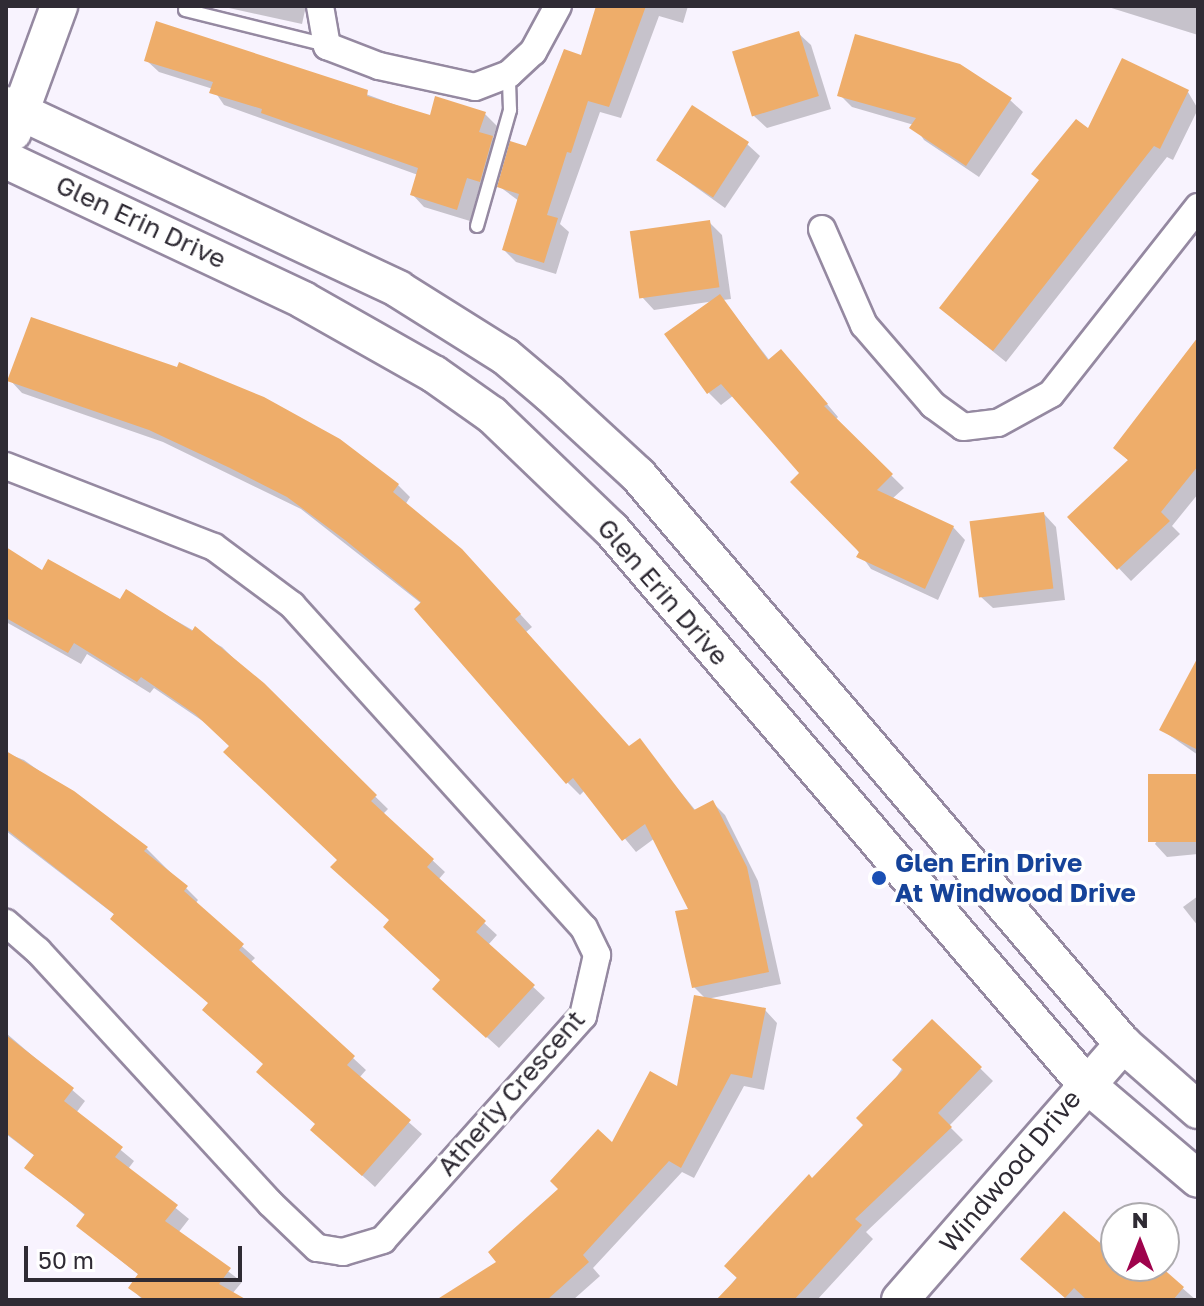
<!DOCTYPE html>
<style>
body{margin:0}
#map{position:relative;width:1204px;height:1306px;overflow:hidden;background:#f8f3fe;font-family:"Golos Text",sans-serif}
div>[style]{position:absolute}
.shadow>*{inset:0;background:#0003}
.building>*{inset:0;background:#eead6a;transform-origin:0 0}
.roads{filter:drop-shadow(2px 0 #9589a1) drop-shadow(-2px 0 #9589a1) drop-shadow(0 2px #9589a1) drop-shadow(0 -2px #9589a1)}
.lane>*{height:12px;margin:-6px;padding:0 6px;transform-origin:6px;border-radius:6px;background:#fff}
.street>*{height:26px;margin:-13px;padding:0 13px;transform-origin:13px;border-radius:13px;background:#fff}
.secondary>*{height:36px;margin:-18px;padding:0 18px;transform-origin:18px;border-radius:18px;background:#fff}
.dots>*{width:22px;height:22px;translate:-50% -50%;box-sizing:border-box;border:4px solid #fff;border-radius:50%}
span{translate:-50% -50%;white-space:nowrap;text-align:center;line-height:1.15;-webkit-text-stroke:7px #fff;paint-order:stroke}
.street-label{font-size:26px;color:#2f2b34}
.transit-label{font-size:26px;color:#164399;font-weight:700}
.left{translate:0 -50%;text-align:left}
.frame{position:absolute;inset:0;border:8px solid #2f2b34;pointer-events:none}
.north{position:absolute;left:1100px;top:1202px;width:80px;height:80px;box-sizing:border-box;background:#fff;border:2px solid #acaaae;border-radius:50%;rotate:0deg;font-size:22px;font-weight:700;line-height:32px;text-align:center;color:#2f2b34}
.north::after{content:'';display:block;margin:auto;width:28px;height:36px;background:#9e034c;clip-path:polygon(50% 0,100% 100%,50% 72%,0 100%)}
.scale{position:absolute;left:24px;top:1246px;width:218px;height:36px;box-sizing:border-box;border:4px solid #2f2b34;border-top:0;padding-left:10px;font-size:24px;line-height:28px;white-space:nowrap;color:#2f2b34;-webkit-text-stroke:6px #fff;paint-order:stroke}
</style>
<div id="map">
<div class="shadow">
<i style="clip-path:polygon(220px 6px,306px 6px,302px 24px)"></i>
<i style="clip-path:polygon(598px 6px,688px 6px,683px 23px,659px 16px,621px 118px,600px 112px,560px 224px,569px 232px,556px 274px,516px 262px,504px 250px,519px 201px,500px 187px,582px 57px)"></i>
<i style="clip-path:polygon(1105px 6px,1198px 6px,1198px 35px)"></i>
<i style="clip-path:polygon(798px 33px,811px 45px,831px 109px,767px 128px,754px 116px)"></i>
<i style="clip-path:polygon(265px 57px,431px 118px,484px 113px,497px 126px,493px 138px,505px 150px,492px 193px,479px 189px,470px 221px,424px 207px,412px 194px,418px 175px,224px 105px,213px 89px,159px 72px,146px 60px)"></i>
<i style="clip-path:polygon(1188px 92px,1198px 109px,1173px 160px,1167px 157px,1006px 362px,954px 320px,1089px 131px)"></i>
<i style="clip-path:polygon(840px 95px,1010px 100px,1023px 112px,979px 177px,924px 140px,914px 125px,852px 107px)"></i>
<i style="clip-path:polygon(747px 144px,760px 156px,725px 208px,658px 160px)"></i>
<i style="clip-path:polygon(709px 222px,722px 235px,731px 299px,723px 300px,770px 361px,793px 364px,838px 417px,835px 420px,904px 488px,892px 499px,953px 527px,965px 540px,938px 600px,871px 569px,802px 473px,734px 395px,721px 405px,709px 393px,715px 301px,654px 310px,642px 297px)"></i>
<i style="clip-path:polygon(1198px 342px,1198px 494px,1172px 526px,1180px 534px,1131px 581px,1070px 517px,1129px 461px,1115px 448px)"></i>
<i style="clip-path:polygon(10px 380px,398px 485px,410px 497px,405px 505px,474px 564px,532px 627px,526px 632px,630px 749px,639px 741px,696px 811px,713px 803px,725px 815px,758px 881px,781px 984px,707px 999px,765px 1010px,777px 1023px,764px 1090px,744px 1086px,694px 1178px,682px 1172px,593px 1268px,600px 1276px,573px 1300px,443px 1300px,499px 1262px,612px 1145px,678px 1089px,706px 999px,694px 987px,691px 910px,655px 838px,636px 852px,585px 790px,580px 795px,567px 782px,422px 604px,301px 509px,163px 442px,22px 393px)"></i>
<i style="clip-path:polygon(1044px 514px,1056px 527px,1065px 600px,993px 608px,980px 596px)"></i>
<i style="clip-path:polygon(6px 550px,43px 573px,120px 601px,126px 592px,222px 647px,388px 809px,383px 814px,445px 872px,438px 880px,497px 935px,488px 945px,545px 998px,499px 1048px,447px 1001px,443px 981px,339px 860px,210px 726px,154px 688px,150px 693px,87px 654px,81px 664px,6px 622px)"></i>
<i style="clip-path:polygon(1198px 661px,1198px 755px,1162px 730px)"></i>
<i style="clip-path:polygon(6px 753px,24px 760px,146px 848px,198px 900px,195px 904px,255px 958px,250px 963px,366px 1070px,359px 1078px,422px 1134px,375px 1187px,325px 1142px,317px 1124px,210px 1004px,115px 915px,6px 831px)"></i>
<i style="clip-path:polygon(1198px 776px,1198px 854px,1167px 857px,1155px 844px)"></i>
<i style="clip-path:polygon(1198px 896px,1198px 926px,1183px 907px)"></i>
<i style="clip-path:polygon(932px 1021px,993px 1081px,949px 1126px,963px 1140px,866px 1232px,873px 1239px,817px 1300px,719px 1300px,812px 1181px,866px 1125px)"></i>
<i style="clip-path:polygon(6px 1033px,85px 1101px,76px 1113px,134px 1161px,128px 1169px,189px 1219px,178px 1233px,242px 1282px,232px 1294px,243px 1300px,143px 1300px,131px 1288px,139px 1275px,78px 1226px,86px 1216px,27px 1167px,35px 1156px,6px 1134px)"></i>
<i style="clip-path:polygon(1116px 1260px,1116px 1266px,1157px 1266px,1196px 1300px,1068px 1300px,1035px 1271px)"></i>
</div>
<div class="building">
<i style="clip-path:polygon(596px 6px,646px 6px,609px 107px,588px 101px,571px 153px,567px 152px,547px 215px,558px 218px,544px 263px,502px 250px,519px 194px,497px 187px,510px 141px,526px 146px,564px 49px,581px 55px)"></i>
<i style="clip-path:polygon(156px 21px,368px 90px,367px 96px,430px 115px,435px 96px,486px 112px,479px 132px,493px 136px,480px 182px,467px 178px,457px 210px,410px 195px,418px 168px,261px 113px,262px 109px,209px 93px,213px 82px,144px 61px)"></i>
<i style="left:799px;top:31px;width:68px;height:70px;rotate:73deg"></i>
<i style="clip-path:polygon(855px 34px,960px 64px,1012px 98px,966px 166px,909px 128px,916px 118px,837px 96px)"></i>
<i style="clip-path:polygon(1122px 58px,1189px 90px,1160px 149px,1154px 146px,993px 351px,939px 308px,1039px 180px,1031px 174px,1076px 119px,1088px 128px)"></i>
<i style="left:692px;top:105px;width:68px;height:66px;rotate:33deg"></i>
<i style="left:710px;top:220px;width:68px;height:81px;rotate:82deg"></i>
<i style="clip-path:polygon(720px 294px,768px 360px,781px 349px,828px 404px,824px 406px,893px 474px,877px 490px,954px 526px,925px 589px,856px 557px,859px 552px,790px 482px,799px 473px,721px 384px,707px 394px,664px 334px)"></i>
<i style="clip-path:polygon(31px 317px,177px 367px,179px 362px,264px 397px,340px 439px,399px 484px,393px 492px,462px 549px,521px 614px,515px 619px,629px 746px,640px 738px,694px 810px,713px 800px,747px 867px,769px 972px,692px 988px,675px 911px,688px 909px,645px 824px,622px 841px,573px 778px,566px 784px,414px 609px,421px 602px,345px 540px,287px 497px,230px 468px,149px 430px,7px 381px)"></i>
<i style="clip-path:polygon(1198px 337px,1198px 466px,1161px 512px,1170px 521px,1117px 570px,1067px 517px,1128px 460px,1113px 448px)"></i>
<i style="left:1044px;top:512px;width:77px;height:75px;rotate:83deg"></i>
<i style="clip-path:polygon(6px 547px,42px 570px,48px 559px,120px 599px,126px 589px,192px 631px,195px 626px,264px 683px,377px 795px,371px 801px,434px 859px,427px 867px,486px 921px,476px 932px,535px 985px,486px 1038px,432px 989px,440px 980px,383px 927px,389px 920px,330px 867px,337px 860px,223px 752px,229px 746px,195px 714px,141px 677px,137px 682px,74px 643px,68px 653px,6px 618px)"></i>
<i style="clip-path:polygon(1198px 657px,1198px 750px,1159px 730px)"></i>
<i style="clip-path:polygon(6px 751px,74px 791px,148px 847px,144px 851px,188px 886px,184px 891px,244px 944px,239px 950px,355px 1056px,347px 1065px,411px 1120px,362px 1176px,310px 1130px,315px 1124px,256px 1072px,263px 1064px,202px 1010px,208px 1003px,110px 919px,114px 914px,6px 829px)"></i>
<i style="left:1198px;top:774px;width:68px;height:50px;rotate:90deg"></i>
<i style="clip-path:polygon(694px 995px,766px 1008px,752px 1078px,731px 1074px,681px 1168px,669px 1161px,583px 1255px,589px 1262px,547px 1300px,436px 1300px,496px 1262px,488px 1252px,558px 1189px,550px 1181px,598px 1129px,612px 1142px,650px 1071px,677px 1086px)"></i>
<i style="clip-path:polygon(932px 1019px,982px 1067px,938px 1113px,952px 1127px,855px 1219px,862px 1225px,794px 1300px,716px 1300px,737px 1278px,724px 1266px,809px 1174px,812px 1178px,863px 1125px,856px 1118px,903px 1070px,892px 1060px)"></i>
<i style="clip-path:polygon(6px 1035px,74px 1088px,64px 1101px,123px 1147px,115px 1157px,178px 1205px,165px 1221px,231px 1268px,219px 1284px,247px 1300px,145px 1300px,128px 1288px,138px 1274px,76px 1226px,85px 1214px,24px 1168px,34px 1155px,6px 1133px)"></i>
<i style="clip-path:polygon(1064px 1211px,1116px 1257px,1116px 1266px,1160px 1266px,1184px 1287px,1173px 1300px,1087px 1300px,1074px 1288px,1065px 1298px,1020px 1259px)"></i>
</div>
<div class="roads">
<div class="lane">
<i style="left:185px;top:10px;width:145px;rotate:13.9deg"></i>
<i style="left:477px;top:226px;width:121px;rotate:-74.1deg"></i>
<i style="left:510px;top:110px;width:36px;rotate:-92deg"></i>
</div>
<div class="street">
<i style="left:320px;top:6px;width:41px;rotate:80.1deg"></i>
<i style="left:327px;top:46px;width:56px;rotate:21deg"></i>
<i style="left:379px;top:66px;width:98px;rotate:12.3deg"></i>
<i style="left:475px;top:87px;width:36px;rotate:-21deg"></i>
<i style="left:509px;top:74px;width:33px;rotate:-43deg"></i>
<i style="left:533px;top:52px;width:52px;rotate:-61.5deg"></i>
<i style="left:822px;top:229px;width:105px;rotate:66.4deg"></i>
<i style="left:864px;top:325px;width:106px;rotate:49.2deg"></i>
<i style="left:933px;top:405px;width:37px;rotate:36deg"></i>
<i style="left:963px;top:427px;width:35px;rotate:-7deg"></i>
<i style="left:998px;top:423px;width:60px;rotate:-28.7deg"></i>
<i style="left:1051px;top:394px;width:238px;rotate:-51.8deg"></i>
<i style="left:6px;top:466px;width:223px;rotate:21.3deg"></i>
<i style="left:214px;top:547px;width:97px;rotate:36.6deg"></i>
<i style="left:292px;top:605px;width:435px;rotate:47.9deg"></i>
<i style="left:584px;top:928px;width:30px;rotate:64deg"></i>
<i style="left:597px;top:955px;width:63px;rotate:102.9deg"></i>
<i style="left:583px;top:1016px;width:300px;rotate:131.8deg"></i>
<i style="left:383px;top:1240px;width:42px;rotate:163.3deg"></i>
<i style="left:343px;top:1252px;width:26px;rotate:-171deg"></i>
<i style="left:317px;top:1248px;width:65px;rotate:-136.2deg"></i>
<i style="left:270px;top:1203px;width:343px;rotate:-132.6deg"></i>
<i style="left:38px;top:951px;width:43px;rotate:-138.8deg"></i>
</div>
<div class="secondary">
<i style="left:6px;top:105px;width:433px;rotate:25.1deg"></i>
<i style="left:398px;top:289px;width:126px;rotate:32.1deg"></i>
<i style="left:505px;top:356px;width:59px;rotate:40.2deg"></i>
<i style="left:550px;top:394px;width:120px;rotate:42.6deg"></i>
<i style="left:638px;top:475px;width:748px;rotate:49.56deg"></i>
<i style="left:1123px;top:1044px;width:100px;rotate:41.3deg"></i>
<i style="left:13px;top:132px;width:134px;rotate:-69.9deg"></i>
<i style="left:6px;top:160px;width:328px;rotate:25.2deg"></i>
<i style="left:303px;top:300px;width:150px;rotate:29.5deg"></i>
<i style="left:434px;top:374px;width:71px;rotate:35.3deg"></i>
<i style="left:492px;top:415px;width:165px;rotate:43.8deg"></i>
<i style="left:611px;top:529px;width:729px;rotate:49.45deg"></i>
<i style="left:1085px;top:1083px;width:148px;rotate:40.3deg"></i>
<i style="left:900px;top:1300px;width:340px;rotate:-48.9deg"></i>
</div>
</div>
<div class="dots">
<i style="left:879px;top:878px;background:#1a4fb4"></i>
</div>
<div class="street-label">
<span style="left:141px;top:222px;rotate:25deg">Glen Erin Drive</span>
<span style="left:663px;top:592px;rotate:49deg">Glen Erin Drive</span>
<span style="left:511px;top:1093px;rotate:-49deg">Atherly Crescent</span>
<span style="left:1010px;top:1171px;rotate:-50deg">Windwood Drive</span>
</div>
<div class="transit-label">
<span class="left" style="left:895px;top:878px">Glen Erin Drive<br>At Windwood Drive</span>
</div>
<div class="frame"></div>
<div class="north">N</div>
<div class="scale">50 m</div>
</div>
